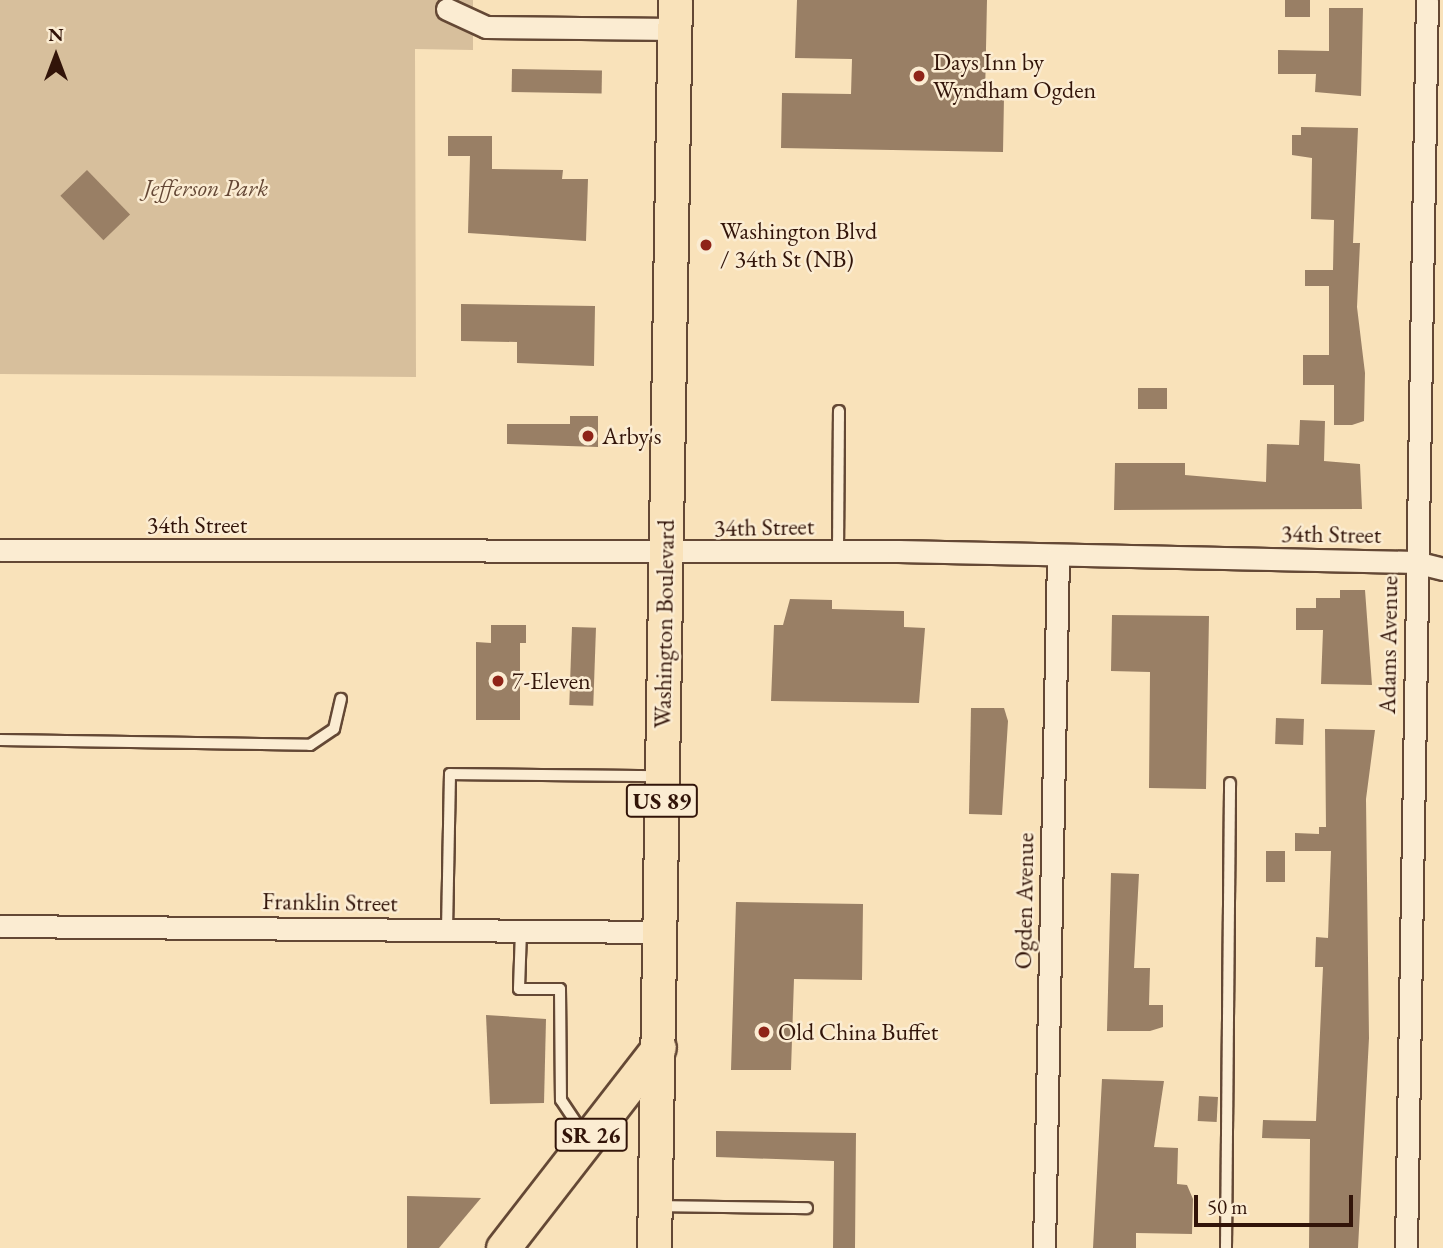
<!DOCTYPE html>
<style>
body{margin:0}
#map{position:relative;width:1443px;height:1248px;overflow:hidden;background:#f9e2ba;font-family:"EB Garamond",serif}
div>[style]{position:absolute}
.green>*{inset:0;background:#d7bf9c}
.building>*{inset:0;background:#997f65;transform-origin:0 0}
.roads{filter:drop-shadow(2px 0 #644835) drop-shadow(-2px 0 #644835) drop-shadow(0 2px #644835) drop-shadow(0 -2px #644835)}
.lane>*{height:10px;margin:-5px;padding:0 5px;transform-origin:5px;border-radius:5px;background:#fbecd2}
.street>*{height:21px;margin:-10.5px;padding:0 10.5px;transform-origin:10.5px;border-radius:10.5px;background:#fbecd2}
.primary>*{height:33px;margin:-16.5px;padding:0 16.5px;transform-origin:16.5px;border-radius:16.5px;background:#f9e2ba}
.dots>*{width:19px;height:19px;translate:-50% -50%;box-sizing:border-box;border:4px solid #fbecd2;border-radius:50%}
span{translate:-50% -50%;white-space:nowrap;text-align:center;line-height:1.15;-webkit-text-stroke:5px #fbecd2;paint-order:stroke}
.shield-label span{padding:2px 5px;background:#fbecd2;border:2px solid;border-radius:5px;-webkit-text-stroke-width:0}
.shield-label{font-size:23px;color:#321409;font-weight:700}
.poi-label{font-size:24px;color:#321409}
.left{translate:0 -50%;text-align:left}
.park-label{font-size:24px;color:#644735;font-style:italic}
.street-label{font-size:24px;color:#321409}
.north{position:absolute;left:21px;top:21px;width:70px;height:70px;-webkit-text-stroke:5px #fbecd2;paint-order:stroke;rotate:0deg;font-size:19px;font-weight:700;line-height:28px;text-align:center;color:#321409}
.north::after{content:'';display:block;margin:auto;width:24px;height:32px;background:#321409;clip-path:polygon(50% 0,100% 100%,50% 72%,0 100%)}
.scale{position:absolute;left:1194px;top:1195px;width:159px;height:32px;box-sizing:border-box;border:4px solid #321409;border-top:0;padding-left:9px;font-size:21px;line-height:24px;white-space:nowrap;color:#321409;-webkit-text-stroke:5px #fbecd2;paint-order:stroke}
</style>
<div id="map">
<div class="green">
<i style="clip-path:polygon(0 0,473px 0,473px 50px,415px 49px,416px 377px,0 374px)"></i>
</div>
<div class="building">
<i style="clip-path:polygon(797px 0,987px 0,985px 97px,1004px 97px,1003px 152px,781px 148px,782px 93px,851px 94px,852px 59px,795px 58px)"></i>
<i style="left:1285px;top:0;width:25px;height:17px"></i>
<i style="clip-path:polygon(1329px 8px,1363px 8px,1361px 96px,1315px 92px,1316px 74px,1278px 74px,1278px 50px,1329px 51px)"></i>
<i style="left:512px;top:69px;width:90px;height:23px;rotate:1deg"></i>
<i style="clip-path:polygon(1301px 127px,1358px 128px,1353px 243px,1360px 243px,1357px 307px,1365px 373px,1364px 421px,1352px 425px,1334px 425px,1334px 385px,1303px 385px,1303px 355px,1329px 355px,1329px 286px,1305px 286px,1305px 270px,1333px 270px,1334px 220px,1311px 219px,1312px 158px,1292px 155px,1292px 135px,1301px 135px)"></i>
<i style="clip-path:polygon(448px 136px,492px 136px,492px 169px,563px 170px,562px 179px,588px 179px,586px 241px,468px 233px,470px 156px,448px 156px)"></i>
<i style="left:87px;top:170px;width:62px;height:37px;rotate:46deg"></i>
<i style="clip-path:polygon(461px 304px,595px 306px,594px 366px,517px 363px,517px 342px,461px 341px)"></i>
<i style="left:1167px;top:388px;width:21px;height:29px;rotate:90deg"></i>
<i style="clip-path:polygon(570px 416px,598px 416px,598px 447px,507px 444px,507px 424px,570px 424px)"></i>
<i style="clip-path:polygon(1300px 420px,1325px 421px,1324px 461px,1360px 464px,1362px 509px,1114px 510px,1115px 463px,1185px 463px,1185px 475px,1266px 482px,1267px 444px,1299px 445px)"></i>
<i style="clip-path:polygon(1340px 590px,1365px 590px,1372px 685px,1321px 684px,1323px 630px,1296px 630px,1296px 608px,1316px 608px,1316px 598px,1340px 598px)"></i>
<i style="clip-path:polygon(790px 599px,832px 600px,832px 609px,904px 611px,904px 627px,925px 628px,919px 703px,771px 701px,774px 625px,783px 625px)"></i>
<i style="clip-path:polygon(1112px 615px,1209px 616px,1206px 789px,1149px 788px,1150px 672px,1111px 671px)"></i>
<i style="clip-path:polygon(491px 625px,526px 625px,526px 643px,520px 643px,520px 720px,476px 720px,476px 642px,491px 643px)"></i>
<i style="left:572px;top:627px;width:24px;height:78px;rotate:2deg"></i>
<i style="clip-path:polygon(971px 708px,1004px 708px,1008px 721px,1002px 815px,969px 814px)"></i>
<i style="left:1276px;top:718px;width:28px;height:26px;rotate:2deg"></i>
<i style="clip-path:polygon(1325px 729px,1375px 730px,1366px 799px,1369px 1038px,1358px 1248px,1309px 1248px,1310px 1139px,1262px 1138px,1263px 1120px,1316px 1121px,1323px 967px,1315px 967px,1316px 937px,1328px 938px,1331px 851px,1295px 851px,1295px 833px,1319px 834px,1319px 827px,1326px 827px)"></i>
<i style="left:1266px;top:851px;width:19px;height:31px"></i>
<i style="clip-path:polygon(1111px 873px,1139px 874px,1134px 968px,1150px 968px,1149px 1005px,1163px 1005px,1163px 1027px,1150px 1031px,1107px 1031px)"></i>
<i style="clip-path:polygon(736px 902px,863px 904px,862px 980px,794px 979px,791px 1070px,731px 1070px)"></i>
<i style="clip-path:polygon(486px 1015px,546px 1019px,544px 1103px,490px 1104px)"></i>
<i style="clip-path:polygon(1102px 1079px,1164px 1081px,1154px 1147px,1178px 1148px,1177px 1184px,1187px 1185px,1193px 1199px,1192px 1234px,1136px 1233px,1136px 1248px,1093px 1248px)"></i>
<i style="left:1199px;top:1096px;width:19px;height:25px;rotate:3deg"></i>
<i style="clip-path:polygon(716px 1131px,856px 1133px,855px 1248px,833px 1248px,834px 1161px,716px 1157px)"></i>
<i style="clip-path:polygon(407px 1196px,481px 1198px,439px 1248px,407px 1248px)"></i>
</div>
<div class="roads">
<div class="lane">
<i style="left:838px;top:552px;width:141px;rotate:-89.6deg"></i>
<i style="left:0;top:740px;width:310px;rotate:0.9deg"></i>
<i style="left:310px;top:745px;width:29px;rotate:-34deg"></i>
<i style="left:334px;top:729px;width:31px;rotate:-77deg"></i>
<i style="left:447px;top:930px;width:156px;rotate:-88.9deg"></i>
<i style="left:450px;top:774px;width:208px;rotate:0.6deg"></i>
<i style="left:521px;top:931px;width:58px;rotate:92deg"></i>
<i style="left:519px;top:989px;width:41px"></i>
<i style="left:560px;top:989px;width:111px;rotate:89.5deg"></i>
<i style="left:561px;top:1100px;width:43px;rotate:56.3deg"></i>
<i style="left:658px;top:1206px;width:149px;rotate:0.8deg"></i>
<i style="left:1226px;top:1248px;width:465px;rotate:-89.5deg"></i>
</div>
<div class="street">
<i style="left:447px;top:9px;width:43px;rotate:24.8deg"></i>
<i style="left:486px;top:27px;width:189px;rotate:0.6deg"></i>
<i style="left:0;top:550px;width:898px;rotate:0.06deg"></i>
<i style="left:898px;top:551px;width:517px;rotate:1.22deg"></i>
<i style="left:1415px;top:562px;width:29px;rotate:14deg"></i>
<i style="left:0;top:926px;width:660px;rotate:0.52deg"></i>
<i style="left:1044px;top:1248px;width:693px;rotate:-88.84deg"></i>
<i style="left:1406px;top:1248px;width:1248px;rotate:-89.04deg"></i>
</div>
<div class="primary">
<i style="left:503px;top:1248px;width:254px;rotate:-52.2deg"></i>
<i style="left:654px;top:1248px;width:1248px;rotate:-89.04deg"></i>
</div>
</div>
<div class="dots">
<i style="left:919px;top:76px;background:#8f2418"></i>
<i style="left:706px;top:245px;background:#8f2418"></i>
<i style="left:588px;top:436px;background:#8f2418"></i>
<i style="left:498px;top:681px;background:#8f2418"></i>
<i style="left:764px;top:1032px;background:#8f2418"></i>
</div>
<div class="shield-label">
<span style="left:662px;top:801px">US 89</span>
<span style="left:591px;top:1135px">SR 26</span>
</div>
<div class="poi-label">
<span class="left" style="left:933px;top:76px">Days Inn by<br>Wyndham Ogden</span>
<span class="left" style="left:720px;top:245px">Washington Blvd<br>/ 34th St (NB)</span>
<span class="left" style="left:602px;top:436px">Arby's</span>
<span class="left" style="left:512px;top:681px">7-Eleven</span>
<span class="left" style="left:778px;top:1032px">Old China Buffet</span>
</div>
<div class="park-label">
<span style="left:206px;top:188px">Jefferson Park</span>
</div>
<div class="street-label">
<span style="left:197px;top:525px">34th Street</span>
<span style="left:764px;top:527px;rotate:-1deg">34th Street</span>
<span style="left:1331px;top:534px;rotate:1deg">34th Street</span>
<span style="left:664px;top:624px;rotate:-89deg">Washington Boulevard</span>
<span style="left:1388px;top:645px;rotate:-89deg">Adams Avenue</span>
<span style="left:1024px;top:901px;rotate:-89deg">Ogden Avenue</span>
<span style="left:330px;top:902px;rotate:1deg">Franklin Street</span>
</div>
<div class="north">N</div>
<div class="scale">50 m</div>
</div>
